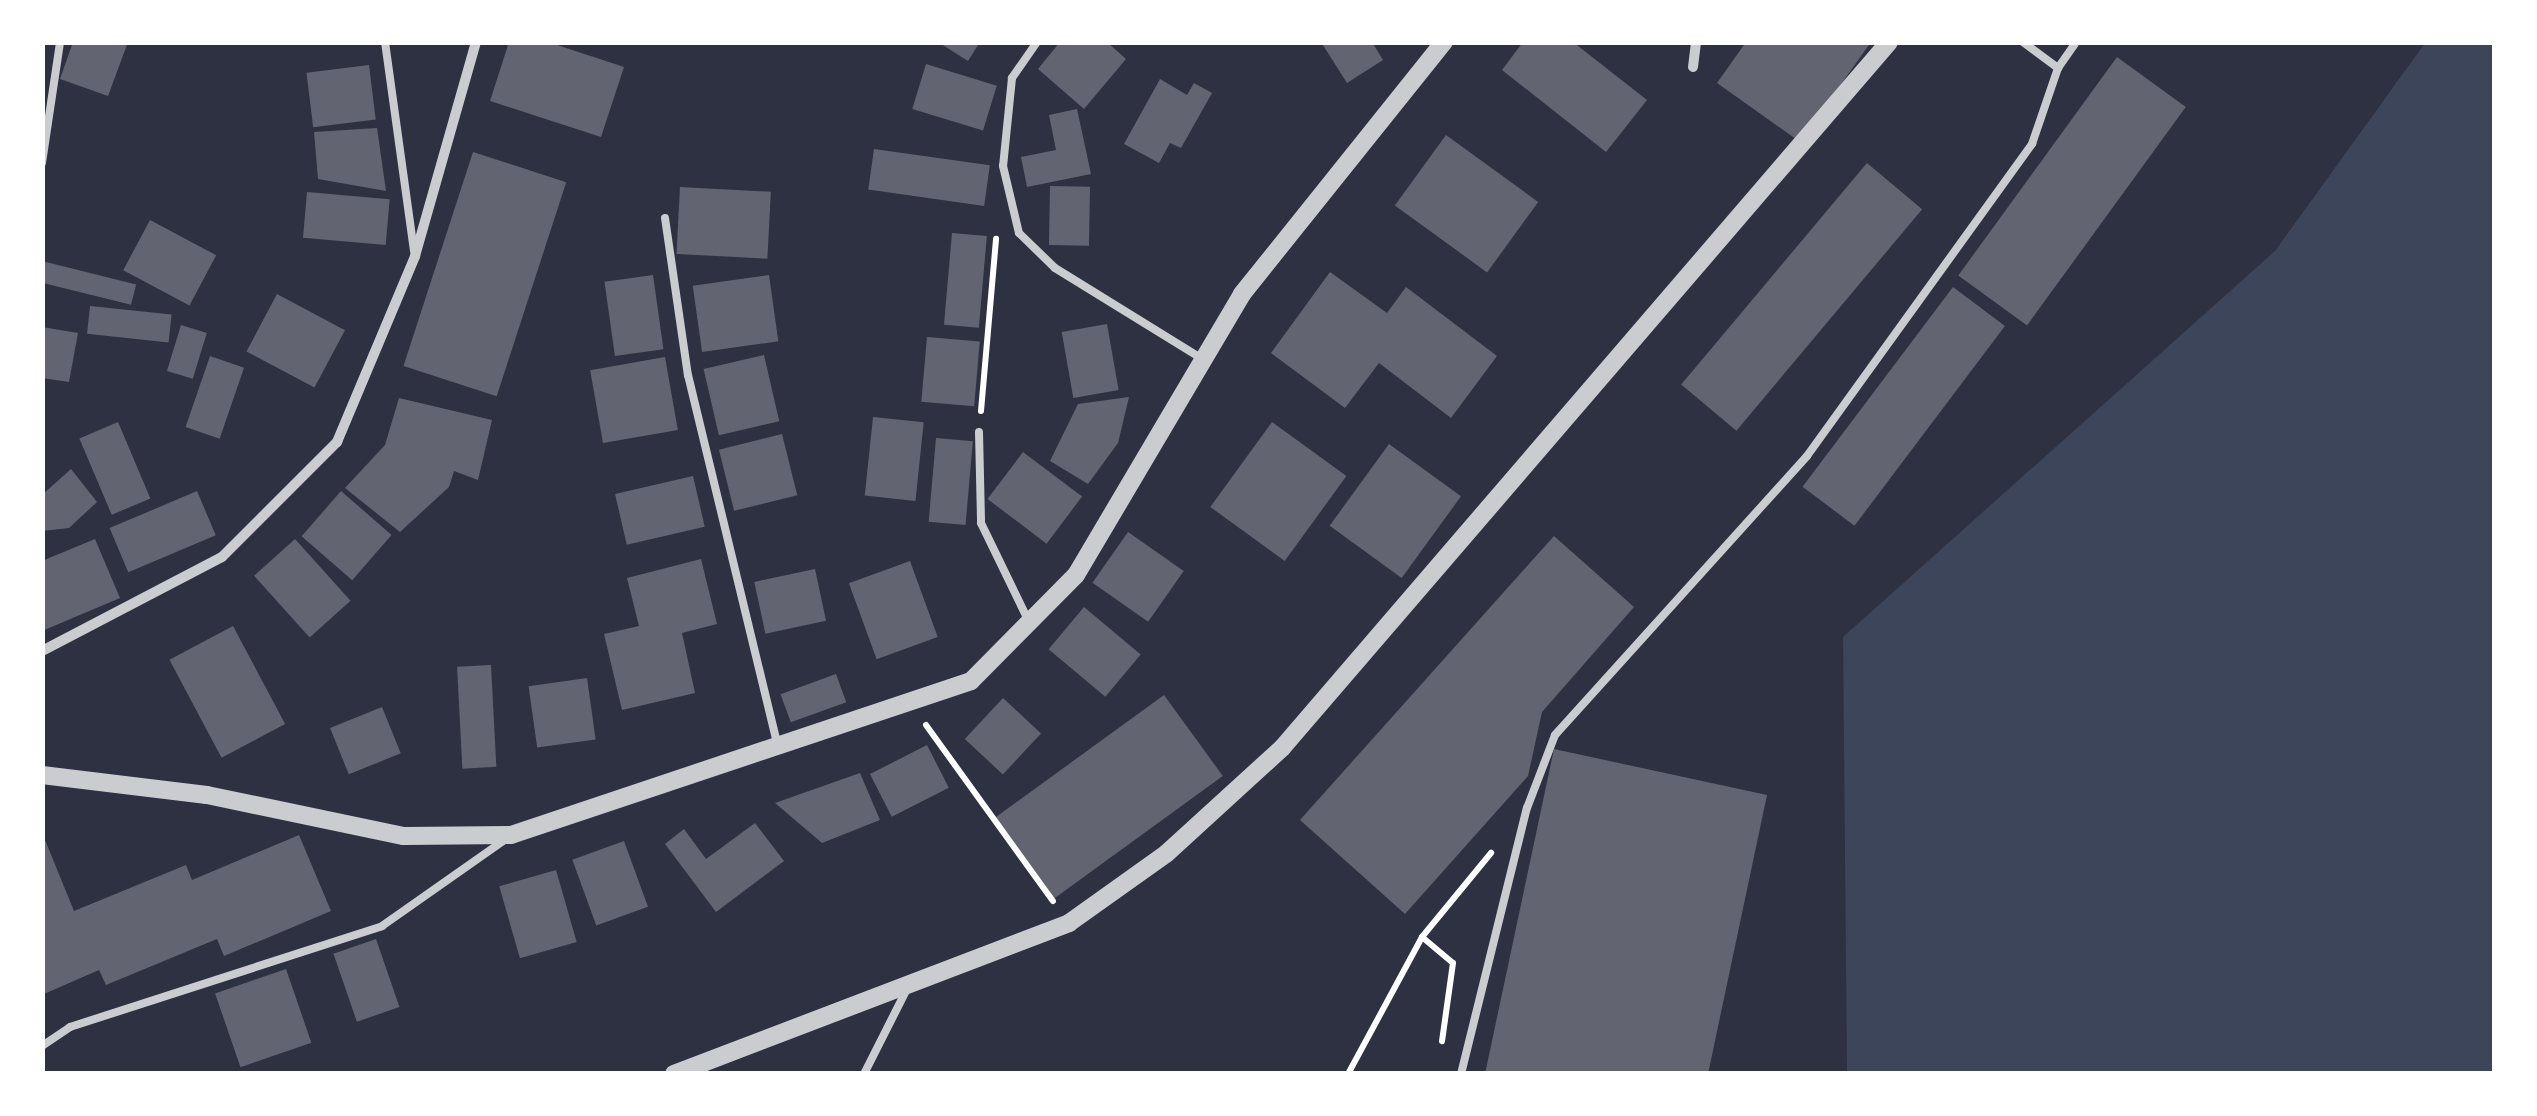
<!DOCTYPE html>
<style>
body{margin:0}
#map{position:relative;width:2537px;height:1116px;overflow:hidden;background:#2d3142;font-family:"IBM Plex Sans",sans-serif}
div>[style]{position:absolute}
.green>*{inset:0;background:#3c4559}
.building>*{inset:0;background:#626471;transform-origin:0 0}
.path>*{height:6px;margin:-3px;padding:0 3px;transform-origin:3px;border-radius:3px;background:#fff}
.service>*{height:8px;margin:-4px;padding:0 4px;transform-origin:4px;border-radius:4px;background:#caccd0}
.minor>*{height:10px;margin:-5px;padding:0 5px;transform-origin:5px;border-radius:5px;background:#caccd0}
.tertiary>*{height:18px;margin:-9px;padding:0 9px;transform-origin:9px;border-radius:9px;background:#caccd0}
span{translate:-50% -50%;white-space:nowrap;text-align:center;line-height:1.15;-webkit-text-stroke:10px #fff;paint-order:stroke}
.frame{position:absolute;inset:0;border:45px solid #fff;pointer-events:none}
</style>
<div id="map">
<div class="green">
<i style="clip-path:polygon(2425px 43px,2494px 43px,2494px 1073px,1847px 1073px,1843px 637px,2275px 251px)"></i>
</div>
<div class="building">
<i style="clip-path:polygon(73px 42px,128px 42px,108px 96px,60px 79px)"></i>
<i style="clip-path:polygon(509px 42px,548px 42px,624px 67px,601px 137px,490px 101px)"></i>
<i style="clip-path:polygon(938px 42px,980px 42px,968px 61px)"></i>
<i style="clip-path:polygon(1060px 42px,1107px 42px,1126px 59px,1084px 109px,1038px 69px)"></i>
<i style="clip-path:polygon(1321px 42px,1372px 42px,1383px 60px,1347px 83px)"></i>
<i style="clip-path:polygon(1523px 42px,1573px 42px,1647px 100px,1606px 152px,1502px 70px)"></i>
<i style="clip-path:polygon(1746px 42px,1871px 42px,1800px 142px,1717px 83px)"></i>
<i style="left:2117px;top:57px;width:85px;height:270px;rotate:36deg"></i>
<i style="left:926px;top:64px;width:74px;height:47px;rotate:17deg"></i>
<i style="left:369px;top:65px;width:55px;height:63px;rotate:83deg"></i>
<i style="clip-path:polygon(1160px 79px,1187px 95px,1194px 83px,1212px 93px,1181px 148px,1170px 143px,1159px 163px,1124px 144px)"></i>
<i style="clip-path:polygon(1077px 109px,1091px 174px,1027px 187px,1021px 157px,1056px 150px,1049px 115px)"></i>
<i style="clip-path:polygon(377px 128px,386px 191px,318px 179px,314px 132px)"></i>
<i style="left:1446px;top:135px;width:114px;height:87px;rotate:36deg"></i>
<i style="left:874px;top:149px;width:117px;height:41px;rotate:8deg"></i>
<i style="left:473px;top:152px;width:98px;height:225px;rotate:18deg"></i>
<i style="left:1867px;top:163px;width:72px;height:289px;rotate:40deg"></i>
<i style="left:1050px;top:186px;width:40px;height:59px;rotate:1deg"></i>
<i style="left:680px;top:187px;width:91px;height:67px;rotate:3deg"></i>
<i style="left:307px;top:192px;width:83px;height:46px;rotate:5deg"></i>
<i style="left:150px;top:220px;width:75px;height:57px;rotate:28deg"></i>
<i style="left:952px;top:233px;width:35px;height:92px;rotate:5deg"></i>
<i style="left:42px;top:261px;width:97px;height:21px;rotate:14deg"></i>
<i style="clip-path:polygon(1330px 272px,1387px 313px,1406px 287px,1497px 356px,1451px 418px,1379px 363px,1345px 408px,1271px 353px)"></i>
<i style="left:653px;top:275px;width:75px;height:49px;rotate:82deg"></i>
<i style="left:769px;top:275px;width:67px;height:77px;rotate:82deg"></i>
<i style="left:1953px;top:287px;width:65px;height:250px;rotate:37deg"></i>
<i style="left:277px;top:294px;width:77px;height:65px;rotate:28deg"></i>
<i style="left:90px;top:306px;width:82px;height:28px;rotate:6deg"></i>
<i style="left:1107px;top:324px;width:67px;height:46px;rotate:80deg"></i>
<i style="left:181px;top:325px;width:27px;height:48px;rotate:17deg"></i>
<i style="clip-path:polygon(42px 327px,78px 333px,69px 382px,42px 378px)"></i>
<i style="left:927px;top:337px;width:53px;height:65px;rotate:5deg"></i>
<i style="left:764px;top:355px;width:68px;height:62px;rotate:77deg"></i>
<i style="left:210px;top:356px;width:36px;height:75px;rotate:19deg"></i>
<i style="left:665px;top:357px;width:74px;height:76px;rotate:80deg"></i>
<i style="clip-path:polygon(1129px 397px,1118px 443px,1088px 484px,1050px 461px,1078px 404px)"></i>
<i style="clip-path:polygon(399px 398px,492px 420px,478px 480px,454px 471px,449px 487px,400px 532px,345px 488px,385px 445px)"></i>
<i style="left:873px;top:417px;width:51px;height:79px;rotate:6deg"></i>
<i style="left:118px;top:422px;width:83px;height:42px;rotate:67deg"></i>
<i style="left:1272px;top:422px;width:92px;height:105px;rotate:36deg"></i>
<i style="left:782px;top:434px;width:63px;height:65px;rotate:76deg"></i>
<i style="left:936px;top:438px;width:37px;height:84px;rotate:5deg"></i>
<i style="left:1389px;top:444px;width:89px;height:101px;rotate:36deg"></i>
<i style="left:1023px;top:452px;width:74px;height:59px;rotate:37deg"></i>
<i style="clip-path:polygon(71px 469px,97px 502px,69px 528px,42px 531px,42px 495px)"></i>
<i style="left:693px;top:476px;width:52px;height:80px;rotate:77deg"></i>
<i style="left:197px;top:491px;width:48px;height:95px;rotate:67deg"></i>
<i style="left:341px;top:491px;width:67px;height:60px;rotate:41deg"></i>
<i style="left:1128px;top:532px;width:68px;height:62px;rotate:35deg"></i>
<i style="clip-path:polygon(1554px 536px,1634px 607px,1542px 712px,1528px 776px,1405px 914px,1300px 820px)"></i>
<i style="clip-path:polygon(95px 539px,120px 598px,42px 631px,42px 561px)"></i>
<i style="left:295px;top:539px;width:83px;height:55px;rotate:48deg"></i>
<i style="clip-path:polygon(701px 559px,717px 624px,682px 633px,695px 693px,622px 710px,604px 634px,639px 626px,627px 578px)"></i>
<i style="left:910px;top:561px;width:81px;height:65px;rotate:70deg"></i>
<i style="left:815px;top:569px;width:53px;height:62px;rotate:78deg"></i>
<i style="left:1084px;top:607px;width:74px;height:55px;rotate:40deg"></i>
<i style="left:233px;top:626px;width:111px;height:72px;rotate:62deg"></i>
<i style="left:491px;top:665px;width:102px;height:34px;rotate:87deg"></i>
<i style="left:836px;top:674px;width:30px;height:59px;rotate:70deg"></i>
<i style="left:587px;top:678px;width:62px;height:59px;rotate:82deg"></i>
<i style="left:1164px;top:695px;width:100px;height:208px;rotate:54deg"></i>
<i style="left:1003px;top:698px;width:52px;height:56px;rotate:43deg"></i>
<i style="left:382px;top:707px;width:50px;height:56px;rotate:68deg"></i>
<i style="left:927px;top:745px;width:48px;height:64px;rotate:63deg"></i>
<i style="clip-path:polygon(1554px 749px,1767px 795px,1708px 1074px,1485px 1074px)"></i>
<i style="clip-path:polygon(860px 773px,880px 820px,822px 843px,775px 803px)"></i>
<i style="clip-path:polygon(755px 823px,784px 861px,716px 912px,665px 844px,684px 829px,706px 859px)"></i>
<i style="clip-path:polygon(43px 835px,74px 911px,186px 865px,192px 880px,299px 835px,331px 911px,224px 956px,217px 939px,106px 985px,99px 970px,44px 994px)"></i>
<i style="left:624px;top:841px;width:70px;height:55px;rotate:70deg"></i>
<i style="left:556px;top:870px;width:75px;height:59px;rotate:74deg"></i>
<i style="left:376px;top:939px;width:72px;height:45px;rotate:71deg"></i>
<i style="left:286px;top:969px;width:78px;height:75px;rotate:71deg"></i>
</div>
<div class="path">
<i style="left:981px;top:411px;width:173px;rotate:-85deg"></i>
<i style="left:926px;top:725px;width:217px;rotate:54.2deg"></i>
<i style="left:1422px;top:937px;width:40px;rotate:40deg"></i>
<i style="left:1453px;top:963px;width:79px;rotate:98deg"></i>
<i style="left:1348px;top:1074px;width:156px;rotate:-61.6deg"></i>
<i style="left:1422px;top:937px;width:109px;rotate:-50.6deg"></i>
</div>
<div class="service">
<i style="left:385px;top:42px;width:211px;rotate:82.1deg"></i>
<i style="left:1037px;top:42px;width:44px;rotate:124.8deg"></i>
<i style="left:1012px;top:78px;width:88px;rotate:95.8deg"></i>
<i style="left:1003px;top:166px;width:69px;rotate:76.6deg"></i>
<i style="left:1019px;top:233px;width:50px;rotate:44.2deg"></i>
<i style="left:1055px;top:268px;width:175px;rotate:31.7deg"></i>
<i style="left:2023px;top:42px;width:44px;rotate:36.6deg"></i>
<i style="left:2058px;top:68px;width:32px;rotate:-55deg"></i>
<i style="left:42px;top:163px;width:122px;rotate:-81.5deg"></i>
<i style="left:665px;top:218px;width:159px;rotate:81.7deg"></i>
<i style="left:688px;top:375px;width:382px;rotate:76.4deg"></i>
<i style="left:979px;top:432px;width:91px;rotate:88.7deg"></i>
<i style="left:981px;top:523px;width:110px;rotate:64.1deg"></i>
<i style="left:42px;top:1046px;width:34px;rotate:-34deg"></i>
<i style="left:70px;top:1027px;width:328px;rotate:-17.9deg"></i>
<i style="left:382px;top:926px;width:148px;rotate:-35.1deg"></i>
<i style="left:864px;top:1074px;width:95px;rotate:-63.2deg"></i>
<i style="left:1461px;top:1074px;width:274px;rotate:-76.1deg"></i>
<i style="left:1527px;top:808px;width:78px;rotate:-69deg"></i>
<i style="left:1555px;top:735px;width:376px;rotate:-47.9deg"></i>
<i style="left:1807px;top:456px;width:385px;rotate:-54.2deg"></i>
<i style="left:2032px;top:144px;width:80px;rotate:-71.1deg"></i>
</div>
<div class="minor">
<i style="left:1693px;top:67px;width:25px;rotate:-83deg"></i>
<i style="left:42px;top:651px;width:203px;rotate:-27.6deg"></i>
<i style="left:222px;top:557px;width:163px;rotate:-45deg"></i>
<i style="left:337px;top:442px;width:202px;rotate:-67.2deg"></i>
<i style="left:415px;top:256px;width:223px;rotate:-74.1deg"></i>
</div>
<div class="tertiary">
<i style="left:42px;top:775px;width:166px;rotate:6.9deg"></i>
<i style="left:207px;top:795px;width:201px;rotate:11.8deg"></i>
<i style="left:404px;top:836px;width:107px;rotate:-0.5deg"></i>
<i style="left:511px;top:835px;width:485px;rotate:-18.5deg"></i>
<i style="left:971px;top:681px;width:149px;rotate:-45.3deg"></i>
<i style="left:1076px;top:575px;width:326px;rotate:-59.4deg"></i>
<i style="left:1242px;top:294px;width:323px;rotate:-51.3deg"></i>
<i style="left:674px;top:1074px;width:423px;rotate:-20.9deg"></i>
<i style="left:1069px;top:923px;width:120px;rotate:-35.5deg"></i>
<i style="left:1167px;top:853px;width:156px;rotate:-42.4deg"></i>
<i style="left:1282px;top:748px;width:931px;rotate:-49.31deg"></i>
</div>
<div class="frame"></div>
</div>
